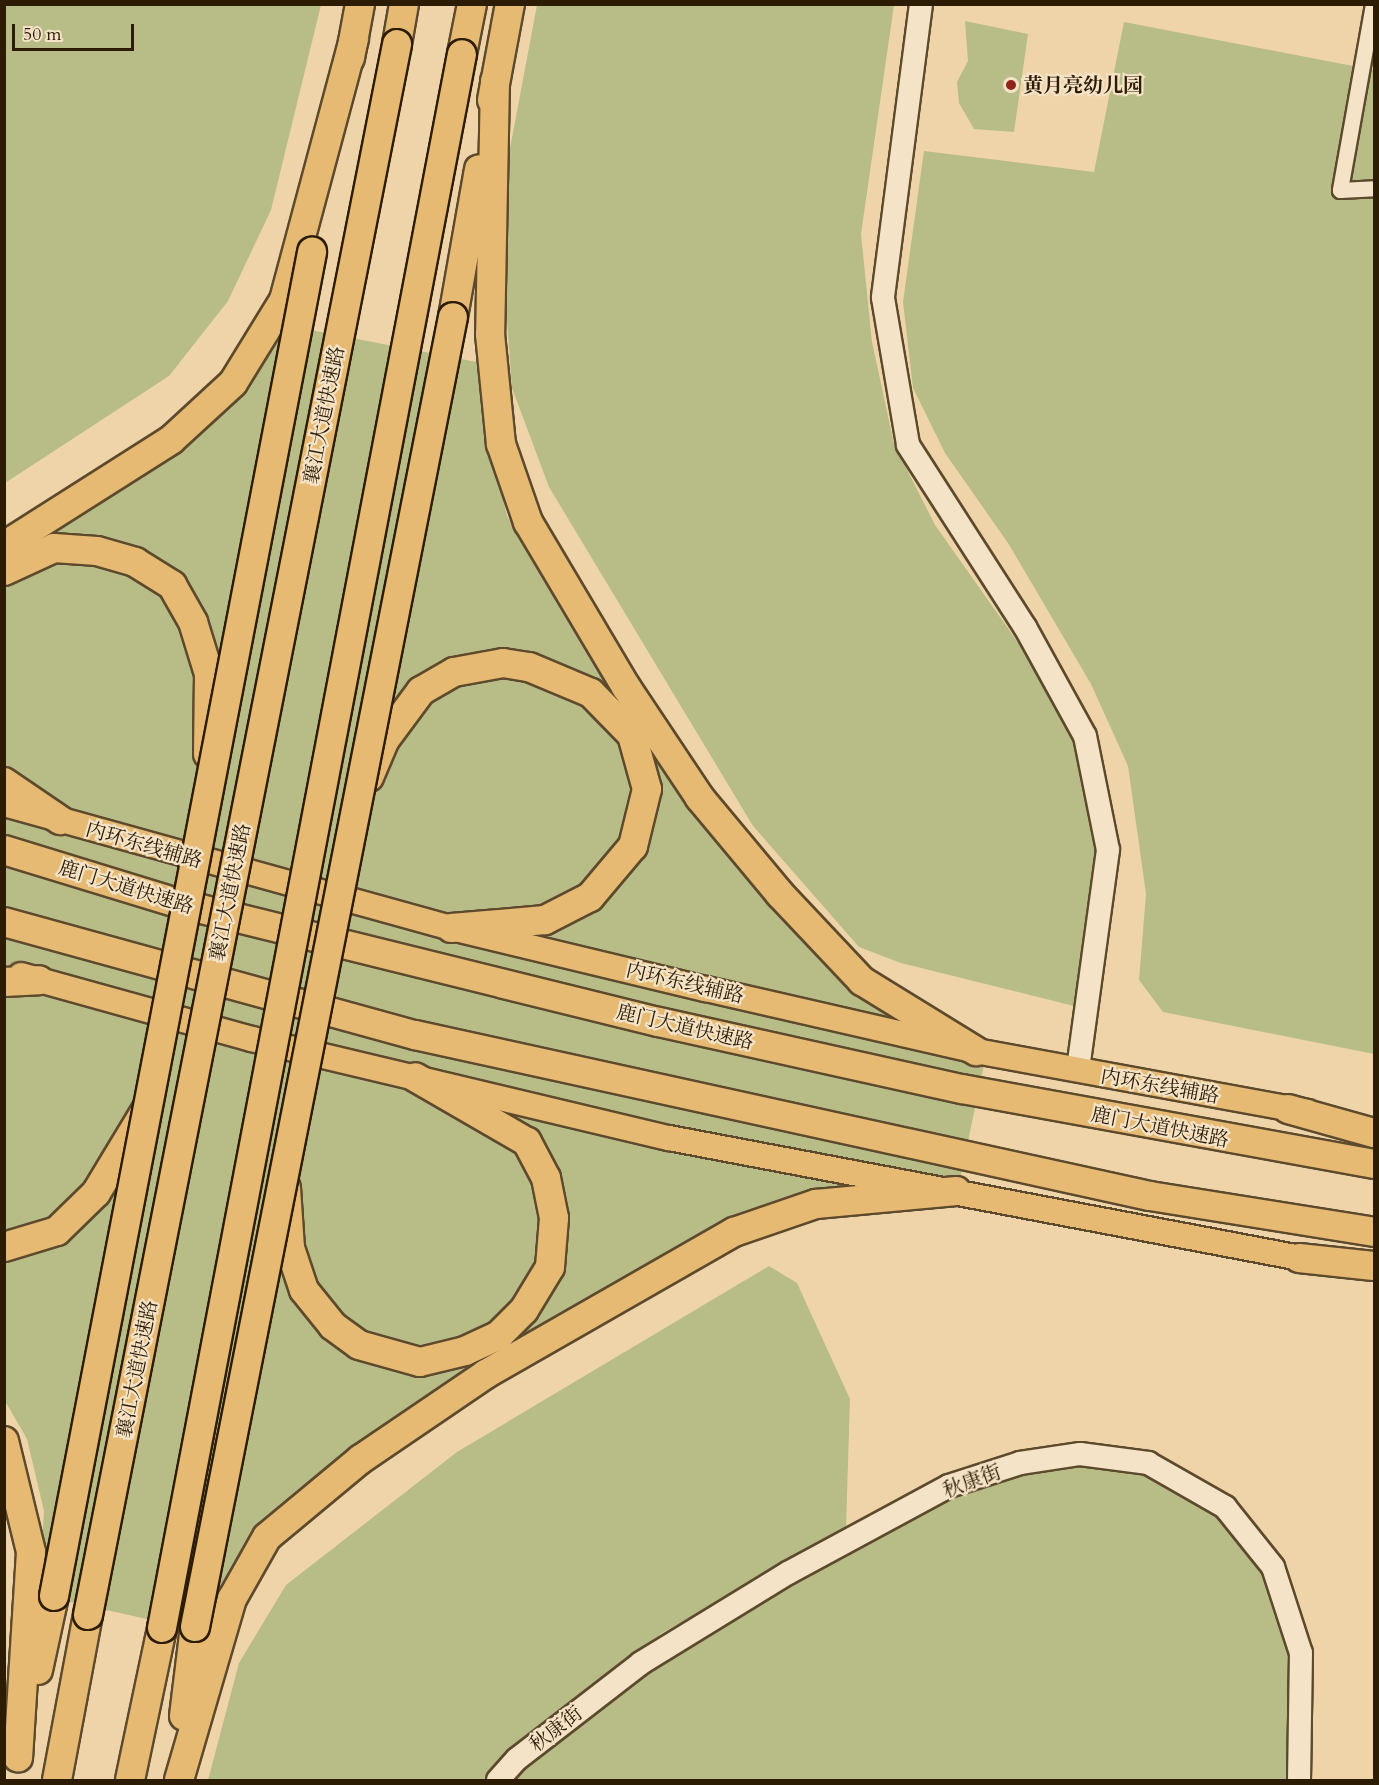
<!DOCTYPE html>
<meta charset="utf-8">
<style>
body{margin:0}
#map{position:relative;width:1379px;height:1785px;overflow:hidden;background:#eed4a8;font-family:Cardo,"Noto Serif SC",serif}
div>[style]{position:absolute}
.green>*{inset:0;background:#b8bd88}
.roads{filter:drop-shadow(2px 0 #5d4a2d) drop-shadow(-2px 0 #5d4a2d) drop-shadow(0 2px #5d4a2d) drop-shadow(0 -2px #5d4a2d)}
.street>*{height:15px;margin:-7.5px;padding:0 7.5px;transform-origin:7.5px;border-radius:7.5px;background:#f4e3c6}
.secondary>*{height:22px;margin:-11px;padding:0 11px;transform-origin:11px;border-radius:11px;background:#f4e3c6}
.primary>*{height:24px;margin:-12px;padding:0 12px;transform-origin:12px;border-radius:12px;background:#e7ba74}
.highway>*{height:28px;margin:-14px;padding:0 14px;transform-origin:14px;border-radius:14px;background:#e7ba74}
.bridges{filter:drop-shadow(2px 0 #2d1c04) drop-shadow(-2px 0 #2d1c04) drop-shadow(0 2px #2d1c04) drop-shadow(0 -2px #2d1c04)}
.highway-bridge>*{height:28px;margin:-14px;padding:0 14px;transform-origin:14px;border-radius:14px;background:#e7ba74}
.dots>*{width:16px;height:16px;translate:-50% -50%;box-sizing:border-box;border:3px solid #f4e3c6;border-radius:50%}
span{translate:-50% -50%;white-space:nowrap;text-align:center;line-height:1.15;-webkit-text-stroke:4.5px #f4e3c6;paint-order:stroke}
.poi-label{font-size:20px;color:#2d1c04;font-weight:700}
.left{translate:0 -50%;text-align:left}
.street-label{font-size:20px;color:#2d1c04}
.frame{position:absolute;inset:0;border:6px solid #2d1c04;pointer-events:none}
.scale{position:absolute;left:12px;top:24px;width:122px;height:27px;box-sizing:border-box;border:3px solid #2d1c04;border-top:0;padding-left:8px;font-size:18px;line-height:21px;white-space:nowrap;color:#2d1c04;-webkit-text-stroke:4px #f4e3c6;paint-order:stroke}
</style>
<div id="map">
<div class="green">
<i style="clip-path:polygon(5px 4px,321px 5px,271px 210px,228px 301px,169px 376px,5px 483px)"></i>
<i style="clip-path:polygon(537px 5px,894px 5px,861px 234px,872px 342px,894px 444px,935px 525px,1046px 682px,1075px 739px,1096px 844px,1086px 1009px,901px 963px,859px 947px,753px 826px,549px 487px,512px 388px,505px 294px,506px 170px)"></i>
<i style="clip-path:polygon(965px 21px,1028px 34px,1014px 132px,974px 129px,959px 103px,957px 82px,968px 61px)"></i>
<i style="clip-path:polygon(1124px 22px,1374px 70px,1374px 1054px,1163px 1012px,1139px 980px,1146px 894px,1128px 766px,1091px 684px,1008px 543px,945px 453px,913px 388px,903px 302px,924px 151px,1094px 172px)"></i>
<i style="clip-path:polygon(279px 324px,487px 364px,490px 439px,507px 516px,670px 779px,750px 877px,867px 1000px,984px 1065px,959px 1184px,751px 1215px,563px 1312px,308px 1489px,214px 1634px,39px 1595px,44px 1511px,27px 1439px,5px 1401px,5px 557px,194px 438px)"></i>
<i style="clip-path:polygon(769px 1266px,797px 1283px,850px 1399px,846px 1528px,662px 1633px,523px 1745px,489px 1780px,208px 1780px,239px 1663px,286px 1585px,457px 1452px)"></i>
<i style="clip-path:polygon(1021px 1463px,1148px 1463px,1225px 1507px,1273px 1567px,1301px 1653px,1299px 1780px,498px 1780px,517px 1759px,788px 1573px)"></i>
</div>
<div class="roads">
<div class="street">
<i style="left:1373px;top:4px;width:189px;rotate:100.1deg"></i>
<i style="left:1340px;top:190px;width:34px;rotate:-3deg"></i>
</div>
<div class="secondary">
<i style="left:921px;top:4px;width:296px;rotate:97.4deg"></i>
<i style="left:883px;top:298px;width:149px;rotate:80.3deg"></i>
<i style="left:908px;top:445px;width:216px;rotate:57.3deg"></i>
<i style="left:1025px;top:627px;width:124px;rotate:61.2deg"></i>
<i style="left:1085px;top:736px;width:116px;rotate:78.6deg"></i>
<i style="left:1108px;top:850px;width:222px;rotate:97.8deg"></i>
<i style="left:498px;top:1780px;width:28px;rotate:-48deg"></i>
<i style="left:517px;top:1759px;width:157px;rotate:-37.7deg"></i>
<i style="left:641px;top:1663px;width:172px;rotate:-31.5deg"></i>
<i style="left:788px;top:1573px;width:183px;rotate:-28.4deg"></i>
<i style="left:949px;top:1486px;width:75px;rotate:-17.9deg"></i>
<i style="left:1020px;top:1463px;width:61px;rotate:-8.5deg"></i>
<i style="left:1080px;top:1454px;width:69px;rotate:7.5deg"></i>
<i style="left:1148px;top:1463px;width:89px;rotate:29.7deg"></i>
<i style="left:1225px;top:1507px;width:77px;rotate:51.3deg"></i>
<i style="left:1273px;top:1567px;width:90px;rotate:72deg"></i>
<i style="left:1301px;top:1653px;width:127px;rotate:90.9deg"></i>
</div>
<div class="primary">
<i style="left:4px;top:804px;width:464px;rotate:15.5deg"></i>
<i style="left:451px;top:928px;width:262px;rotate:13.5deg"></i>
<i style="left:706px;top:989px;width:277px;rotate:12.9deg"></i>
<i style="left:976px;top:1051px;width:337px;rotate:10.4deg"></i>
<i style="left:21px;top:975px;width:240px;rotate:15.5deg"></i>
<i style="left:252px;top:1039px;width:429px;rotate:13.4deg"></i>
<i style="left:669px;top:1138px;width:659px;rotate:10.76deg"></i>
</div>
<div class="highway">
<i style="left:397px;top:44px;width:41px;rotate:-80.1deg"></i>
<i style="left:462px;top:54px;width:51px;rotate:-78.7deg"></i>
<i style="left:350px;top:58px;width:55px;rotate:-79.5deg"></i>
<i style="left:495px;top:81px;width:253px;rotate:91.1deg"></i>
<i style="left:490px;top:334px;width:111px;rotate:84.3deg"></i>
<i style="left:501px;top:444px;width:83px;rotate:70.9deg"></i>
<i style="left:528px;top:522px;width:192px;rotate:59.3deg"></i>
<i style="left:626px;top:687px;width:133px;rotate:56.3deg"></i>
<i style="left:700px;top:798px;width:125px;rotate:50.2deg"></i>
<i style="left:780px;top:894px;width:120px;rotate:46.7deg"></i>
<i style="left:862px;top:981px;width:134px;rotate:31.6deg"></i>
<i style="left:492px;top:100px;width:98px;rotate:-79.4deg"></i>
<i style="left:453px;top:317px;width:150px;rotate:-80deg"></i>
<i style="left:4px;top:546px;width:198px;rotate:-32.4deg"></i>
<i style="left:171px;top:440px;width:84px;rotate:-42.6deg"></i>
<i style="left:233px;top:383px;width:97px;rotate:-58.4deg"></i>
<i style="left:284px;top:300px;width:270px;rotate:-75deg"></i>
<i style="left:4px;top:571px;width:55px;rotate:-24.7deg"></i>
<i style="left:54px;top:548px;width:43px;rotate:4deg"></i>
<i style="left:97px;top:551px;width:40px;rotate:16deg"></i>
<i style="left:135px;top:562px;width:44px;rotate:31.9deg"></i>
<i style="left:172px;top:585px;width:43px;rotate:60.4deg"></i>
<i style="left:193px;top:622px;width:54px;rotate:72.9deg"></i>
<i style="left:209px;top:674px;width:80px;rotate:90.7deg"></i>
<i style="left:369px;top:777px;width:39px;rotate:-67deg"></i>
<i style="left:384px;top:741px;width:62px;rotate:-53.5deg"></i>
<i style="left:421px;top:691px;width:38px;rotate:-30deg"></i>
<i style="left:454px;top:672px;width:50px;rotate:-10.4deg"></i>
<i style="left:503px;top:663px;width:26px;rotate:9deg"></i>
<i style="left:529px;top:667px;width:67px;rotate:22.8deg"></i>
<i style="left:591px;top:693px;width:59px;rotate:45.7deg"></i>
<i style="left:632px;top:735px;width:56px;rotate:74.5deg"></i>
<i style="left:647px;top:789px;width:59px;rotate:103.8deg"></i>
<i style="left:633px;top:846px;width:67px;rotate:130.1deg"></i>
<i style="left:590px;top:897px;width:51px;rotate:152.9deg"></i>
<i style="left:545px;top:920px;width:94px;rotate:175.1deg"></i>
<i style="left:4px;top:782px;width:68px;rotate:34.2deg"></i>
<i style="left:4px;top:850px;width:185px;rotate:17deg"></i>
<i style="left:181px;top:904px;width:492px;rotate:13.9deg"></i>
<i style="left:659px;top:1022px;width:310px;rotate:12.5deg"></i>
<i style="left:962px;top:1089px;width:419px;rotate:10.3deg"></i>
<i style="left:4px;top:922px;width:426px;rotate:15.4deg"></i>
<i style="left:415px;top:1035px;width:752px;rotate:12.36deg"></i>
<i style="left:1150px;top:1196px;width:227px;rotate:9.1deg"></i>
<i style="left:4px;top:982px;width:35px;rotate:-3deg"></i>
<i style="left:1288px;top:1109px;width:89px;rotate:15.6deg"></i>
<i style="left:286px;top:1188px;width:60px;rotate:86.2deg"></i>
<i style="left:290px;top:1248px;width:44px;rotate:71.6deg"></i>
<i style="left:304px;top:1290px;width:46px;rotate:51.1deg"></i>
<i style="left:333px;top:1326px;width:32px;rotate:36deg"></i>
<i style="left:359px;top:1345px;width:63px;rotate:15.6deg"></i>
<i style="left:420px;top:1362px;width:46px;rotate:-13.7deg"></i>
<i style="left:465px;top:1351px;width:38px;rotate:-25deg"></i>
<i style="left:499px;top:1335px;width:35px;rotate:-45deg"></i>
<i style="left:524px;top:1310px;width:50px;rotate:-58.8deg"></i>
<i style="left:550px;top:1267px;width:49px;rotate:-85.3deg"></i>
<i style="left:554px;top:1218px;width:41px;rotate:-101.3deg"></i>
<i style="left:546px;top:1178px;width:41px;rotate:-117.8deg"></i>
<i style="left:527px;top:1142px;width:129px;rotate:-149.9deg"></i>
<i style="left:4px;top:1247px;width:55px;rotate:-16.8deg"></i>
<i style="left:57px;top:1231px;width:54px;rotate:-44.3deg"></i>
<i style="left:96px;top:1193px;width:97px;rotate:-58.9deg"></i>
<i style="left:1299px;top:1258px;width:75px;rotate:6.1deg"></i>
<i style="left:4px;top:1441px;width:114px;rotate:76.3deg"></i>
<i style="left:31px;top:1552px;width:206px;rotate:93.6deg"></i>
<i style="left:38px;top:1670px;width:76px;rotate:-77.8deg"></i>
<i style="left:184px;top:1716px;width:90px;rotate:-83deg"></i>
<i style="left:57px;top:1780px;width:168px;rotate:-79.4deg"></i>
<i style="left:130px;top:1780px;width:155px;rotate:-78.1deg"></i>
<i style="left:179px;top:1780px;width:189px;rotate:-73.7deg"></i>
<i style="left:232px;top:1599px;width:71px;rotate:-60.6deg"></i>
<i style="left:267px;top:1537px;width:122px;rotate:-39.7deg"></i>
<i style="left:361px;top:1459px;width:151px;rotate:-34.2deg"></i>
<i style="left:486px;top:1374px;width:286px;rotate:-29.8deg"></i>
<i style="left:734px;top:1232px;width:87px;rotate:-18.9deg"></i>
<i style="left:816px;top:1204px;width:141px;rotate:-5.3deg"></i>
</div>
</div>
<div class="bridges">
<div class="highway-bridge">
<i style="left:54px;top:1596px;width:1369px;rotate:-79.13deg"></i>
<i style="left:88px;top:1615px;width:1601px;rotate:-78.87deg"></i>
<i style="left:195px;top:1627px;width:1335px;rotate:-78.86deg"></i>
<i style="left:162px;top:1628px;width:1602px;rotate:-79.21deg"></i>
</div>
</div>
<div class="dots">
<i style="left:1011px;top:85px;background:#8f2418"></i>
</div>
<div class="poi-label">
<span class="left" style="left:1023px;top:85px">黄月亮幼儿园</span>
</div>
<div class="street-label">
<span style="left:324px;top:415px;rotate:-79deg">襄江大道快速路</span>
<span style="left:144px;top:845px;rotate:16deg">内环东线辅路</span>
<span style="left:126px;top:887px;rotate:17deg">鹿门大道快速路</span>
<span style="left:230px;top:892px;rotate:-79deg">襄江大道快速路</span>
<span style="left:685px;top:983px;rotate:13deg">内环东线辅路</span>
<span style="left:685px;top:1027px;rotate:13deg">鹿门大道快速路</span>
<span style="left:1160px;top:1086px;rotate:10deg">内环东线辅路</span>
<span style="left:1160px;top:1127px;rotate:11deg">鹿门大道快速路</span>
<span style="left:137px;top:1369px;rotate:-79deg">襄江大道快速路</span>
<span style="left:972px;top:1481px;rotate:-20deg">秋康街</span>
<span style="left:556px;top:1729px;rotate:-38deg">秋康街</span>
</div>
<div class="frame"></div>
<div class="scale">50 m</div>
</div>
